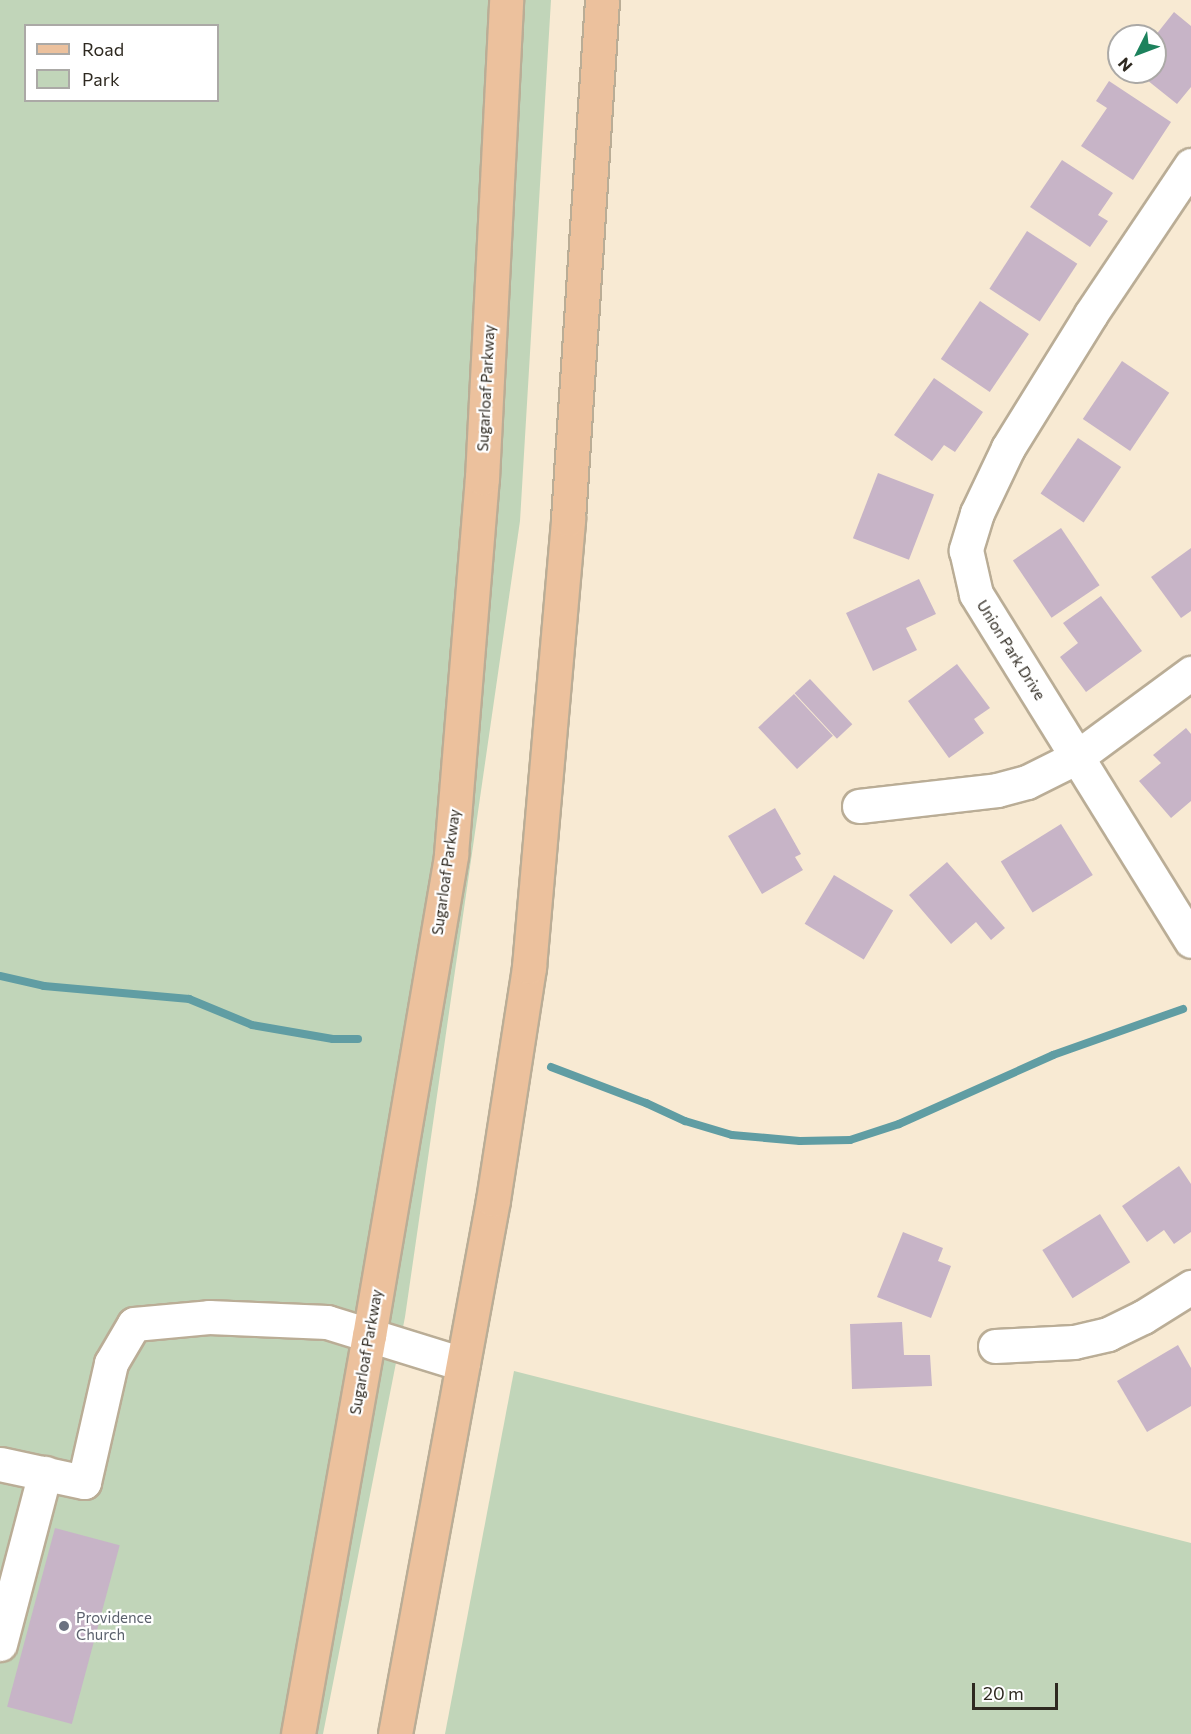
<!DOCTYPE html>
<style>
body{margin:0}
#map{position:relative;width:1191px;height:1734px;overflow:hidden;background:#f8ead3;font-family:Commissioner,sans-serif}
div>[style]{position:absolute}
.green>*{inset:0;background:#c1d5b9}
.stream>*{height:8px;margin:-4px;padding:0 4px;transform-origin:4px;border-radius:4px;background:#609da3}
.building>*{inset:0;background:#c7b4c7;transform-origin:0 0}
.roads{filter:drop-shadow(2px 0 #baad96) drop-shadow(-2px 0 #baad96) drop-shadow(0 2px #baad96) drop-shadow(0 -2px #baad96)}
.minor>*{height:33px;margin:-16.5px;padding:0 16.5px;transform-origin:16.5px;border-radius:16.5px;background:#fff}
.major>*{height:33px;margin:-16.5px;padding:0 16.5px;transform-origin:16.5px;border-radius:16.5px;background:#ecc19d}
.dots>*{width:16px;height:16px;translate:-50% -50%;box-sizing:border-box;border:3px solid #fff;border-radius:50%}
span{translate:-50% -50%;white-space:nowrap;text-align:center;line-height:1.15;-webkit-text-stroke:4.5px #fff;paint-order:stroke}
.street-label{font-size:15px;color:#2e2920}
.worship-label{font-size:15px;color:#5b616d}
.left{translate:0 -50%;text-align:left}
.legend{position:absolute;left:24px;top:24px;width:195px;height:78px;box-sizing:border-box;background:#fff;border:2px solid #aba9a6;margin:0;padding:8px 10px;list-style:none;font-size:18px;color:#2e2920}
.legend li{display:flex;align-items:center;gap:12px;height:30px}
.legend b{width:30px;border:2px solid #aba9a6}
.north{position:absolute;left:1107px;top:24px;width:60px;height:60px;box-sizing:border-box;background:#fff;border:2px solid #aba9a6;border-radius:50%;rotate:228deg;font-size:16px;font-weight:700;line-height:24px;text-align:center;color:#2e2920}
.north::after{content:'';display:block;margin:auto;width:21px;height:27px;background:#1d825d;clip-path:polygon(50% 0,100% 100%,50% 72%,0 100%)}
.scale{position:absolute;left:972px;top:1683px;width:86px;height:27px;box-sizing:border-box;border:3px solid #2e2920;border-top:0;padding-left:8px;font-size:18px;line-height:21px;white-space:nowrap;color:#2e2920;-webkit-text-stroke:4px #fff;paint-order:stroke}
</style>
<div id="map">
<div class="green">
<i style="clip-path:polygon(evenodd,0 0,551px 0,520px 521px,405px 1317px,323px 1734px,0 1734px,0 0,26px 26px,218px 26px,218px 100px,26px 100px,26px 26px)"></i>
<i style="clip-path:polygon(514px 1371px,1191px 1543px,1191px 1734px,445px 1734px)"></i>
</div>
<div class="stream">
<i style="left:0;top:976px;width:45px;rotate:12.8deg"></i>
<i style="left:44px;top:986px;width:146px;rotate:5.1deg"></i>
<i style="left:189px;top:999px;width:68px;rotate:22.4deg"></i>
<i style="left:252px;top:1025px;width:82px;rotate:9.8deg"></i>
<i style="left:333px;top:1039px;width:25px"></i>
<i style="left:551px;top:1067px;width:102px;rotate:20.8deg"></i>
<i style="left:646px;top:1103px;width:43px;rotate:24.8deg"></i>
<i style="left:685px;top:1121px;width:49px;rotate:16.6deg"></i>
<i style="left:732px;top:1135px;width:68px;rotate:5deg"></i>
<i style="left:800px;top:1141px;width:50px;rotate:-1.1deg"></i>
<i style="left:850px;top:1140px;width:52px;rotate:-18.1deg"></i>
<i style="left:899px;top:1124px;width:169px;rotate:-24.1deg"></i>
<i style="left:1053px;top:1055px;width:138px;rotate:-19.5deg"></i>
</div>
<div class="building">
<i style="clip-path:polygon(1174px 12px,1191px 26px,1191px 87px,1177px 104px,1137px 72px,1155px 72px,1155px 36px)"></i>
<i style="clip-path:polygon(1109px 81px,1171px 122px,1133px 180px,1081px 146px,1107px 108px,1096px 101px)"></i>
<i style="clip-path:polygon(1062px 160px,1113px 193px,1098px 215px,1108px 221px,1090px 247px,1030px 207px)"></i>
<i style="left:1027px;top:231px;width:60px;height:69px;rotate:33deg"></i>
<i style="left:980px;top:301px;width:59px;height:70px;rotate:34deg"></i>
<i style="left:1122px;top:361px;width:57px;height:70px;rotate:34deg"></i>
<i style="clip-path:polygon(934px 378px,983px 412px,955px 452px,944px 445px,932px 461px,894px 435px)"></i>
<i style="left:1078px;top:438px;width:52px;height:67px;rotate:34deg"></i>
<i style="left:878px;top:473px;width:60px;height:70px;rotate:21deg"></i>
<i style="left:1061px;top:528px;width:69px;height:58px;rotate:56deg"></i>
<i style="clip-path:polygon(1191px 548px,1191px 611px,1181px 618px,1151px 577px)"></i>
<i style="clip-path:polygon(919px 579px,936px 614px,906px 628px,917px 650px,873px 671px,846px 613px)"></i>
<i style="clip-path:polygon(1101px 596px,1142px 651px,1086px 692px,1060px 657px,1078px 643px,1063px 623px)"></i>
<i style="clip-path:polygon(957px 664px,990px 708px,974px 719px,984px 733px,949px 758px,908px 701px)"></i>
<i style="left:810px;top:679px;width:62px;height:21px;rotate:47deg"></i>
<i style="left:794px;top:694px;width:57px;height:49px;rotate:47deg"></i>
<i style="clip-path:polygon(1186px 728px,1191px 734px,1191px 801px,1171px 818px,1139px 781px,1161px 763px,1153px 755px)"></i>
<i style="clip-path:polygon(775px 808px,801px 854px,795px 857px,803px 870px,762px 894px,728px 836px)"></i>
<i style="left:1061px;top:824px;width:60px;height:71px;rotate:58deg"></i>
<i style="clip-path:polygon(947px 862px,1005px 928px,991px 940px,976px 922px,951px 944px,909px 895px)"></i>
<i style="left:834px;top:875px;width:69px;height:57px;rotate:31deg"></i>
<i style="clip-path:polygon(1179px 1166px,1191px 1184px,1191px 1232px,1174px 1244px,1164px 1230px,1147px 1242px,1122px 1206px)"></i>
<i style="left:1100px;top:1214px;width:57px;height:68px;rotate:58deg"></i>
<i style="clip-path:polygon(903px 1232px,943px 1248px,938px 1261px,951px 1266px,931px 1318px,877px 1297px)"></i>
<i style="clip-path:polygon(902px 1322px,904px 1355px,930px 1355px,932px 1386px,852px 1389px,850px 1324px)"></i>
<i style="clip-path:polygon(1178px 1345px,1191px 1368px,1191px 1406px,1147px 1432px,1117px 1381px)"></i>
<i style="left:55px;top:1528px;width:67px;height:185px;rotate:15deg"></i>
</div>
<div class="roads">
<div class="minor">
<i style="left:1191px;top:165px;width:179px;rotate:123.9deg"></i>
<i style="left:1091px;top:314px;width:158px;rotate:121.8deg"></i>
<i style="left:1008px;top:448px;width:72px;rotate:115.5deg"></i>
<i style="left:977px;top:513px;width:39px;rotate:107deg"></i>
<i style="left:966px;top:550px;width:45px;rotate:77.2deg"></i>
<i style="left:976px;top:594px;width:408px;rotate:58.2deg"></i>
<i style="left:859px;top:806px;width:139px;rotate:-6.6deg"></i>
<i style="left:997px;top:790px;width:31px;rotate:-15deg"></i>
<i style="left:1027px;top:782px;width:56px;rotate:-26.6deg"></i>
<i style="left:1077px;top:757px;width:142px;rotate:-36.4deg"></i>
<i style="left:995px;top:1346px;width:79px;rotate:-2.9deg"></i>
<i style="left:1074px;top:1342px;width:35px;rotate:-13deg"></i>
<i style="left:1108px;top:1334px;width:39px;rotate:-26deg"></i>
<i style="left:1143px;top:1317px;width:57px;rotate:-32deg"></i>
<i style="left:0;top:1464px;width:86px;rotate:12.1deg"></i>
<i style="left:84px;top:1482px;width:122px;rotate:-77.2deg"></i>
<i style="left:111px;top:1363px;width:45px;rotate:-59.5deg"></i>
<i style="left:134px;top:1324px;width:75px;rotate:-5.3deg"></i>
<i style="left:209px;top:1317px;width:118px;rotate:2.4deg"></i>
<i style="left:327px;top:1322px;width:142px;rotate:17.2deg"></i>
<i style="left:0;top:1644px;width:177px;rotate:-75.3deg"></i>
</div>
<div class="major">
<i style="left:298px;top:1734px;width:404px;rotate:-79.9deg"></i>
<i style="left:369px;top:1336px;width:489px;rotate:-80.3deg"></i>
<i style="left:451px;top:854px;width:377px;rotate:-85.3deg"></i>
<i style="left:482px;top:478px;width:479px;rotate:-87.1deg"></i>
<i style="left:395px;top:1734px;width:543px;rotate:-79.6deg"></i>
<i style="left:493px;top:1200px;width:236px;rotate:-81.2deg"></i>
<i style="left:529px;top:967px;width:450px;rotate:-85deg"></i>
<i style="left:568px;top:519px;width:520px;rotate:-86.25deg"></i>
</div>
</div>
<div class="dots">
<i style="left:64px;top:1626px;background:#6b7280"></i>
</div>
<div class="street-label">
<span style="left:486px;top:388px;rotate:-87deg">Sugarloaf Parkway</span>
<span style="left:1011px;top:650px;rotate:58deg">Union Park Drive</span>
<span style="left:446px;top:872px;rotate:-82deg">Sugarloaf Parkway</span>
<span style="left:366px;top:1352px;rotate:-80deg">Sugarloaf Parkway</span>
</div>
<div class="worship-label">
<span class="left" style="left:76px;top:1626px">Providence<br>Church</span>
</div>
<ul class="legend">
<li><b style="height:8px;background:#ecc19d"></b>Road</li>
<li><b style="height:16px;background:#c1d5b9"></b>Park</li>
</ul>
<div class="north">N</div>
<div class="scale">20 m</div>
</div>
